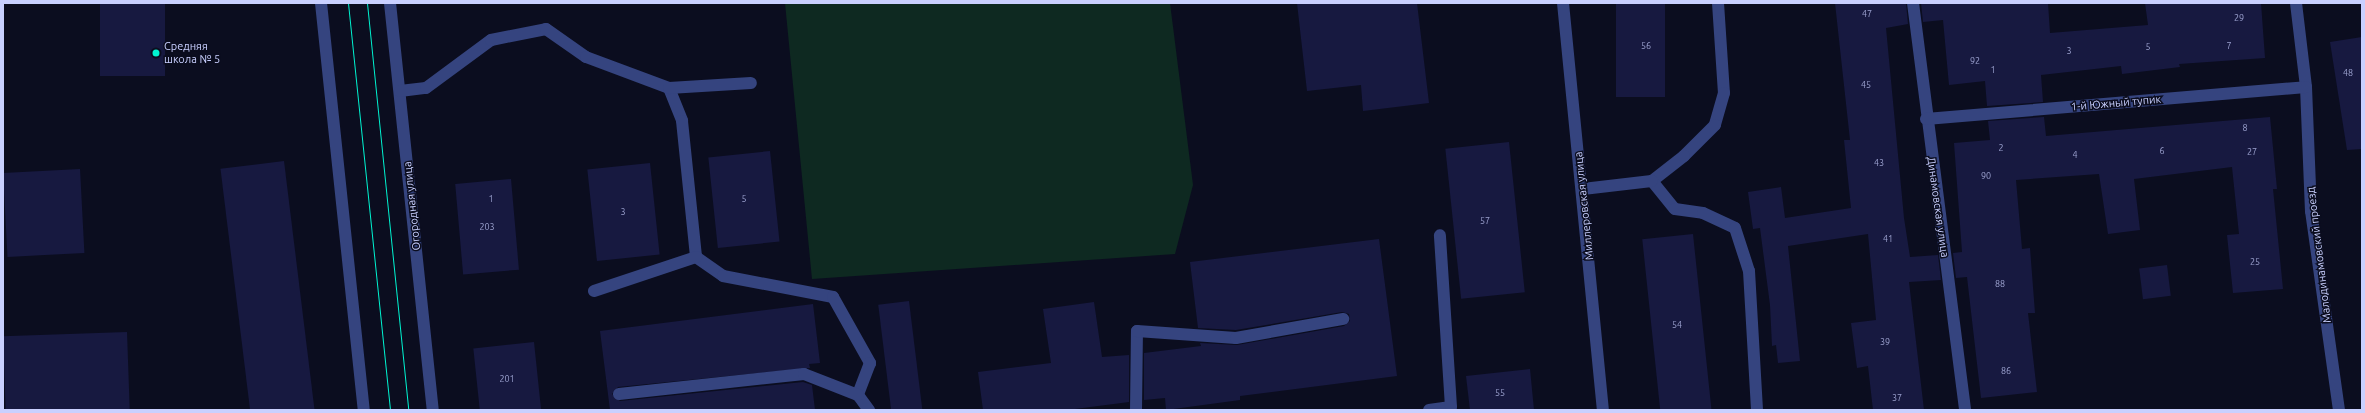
<!DOCTYPE html>
<meta charset="utf-8">
<style>
body{margin:0}
#map{position:relative;width:2365px;height:413px;overflow:hidden;background:#0b0d1f;font-family:Ubuntu,sans-serif}
div>[style]{position:absolute}
.green>*{inset:0;background:#0e2921}
.building>*{inset:0;background:#171940;transform-origin:0 0}
.minor>*{height:12px;margin:-6px;padding:0 6px;transform-origin:6px;border-radius:6px;background:#35447f}
.tram>*{height:1px;margin:-0.5px;padding:0 0.5px;transform-origin:0.5px;border-radius:0.5px;background:#00f4d1}
.dots>*{width:11px;height:11px;translate:-50% -50%;box-sizing:border-box;border:2px solid #0b0d1f;border-radius:50%}
span{translate:-50% -50%;white-space:nowrap;text-align:center;line-height:1.15;-webkit-text-stroke:3px #0b0d1f;paint-order:stroke}
.number-label{font-size:9px;color:#9ca2cf}
.number-label span{-webkit-text-stroke-width:0}
.poi-label{font-size:11px;color:#c9d0ff}
.left{translate:0 -50%;text-align:left}
.street-label{font-size:11px;color:#c9d0ff}
.frame{position:absolute;inset:0;border:4px solid #c9d0ff;pointer-events:none}
</style>
<div id="map">
<div class="green">
<i style="clip-path:polygon(785px 3px,1170px 3px,1193px 185px,1175px 254px,812px 279px)"></i>
</div>
<div class="building">
<i style="left:100px;top:3px;width:65px;height:73px"></i>
<i style="clip-path:polygon(1297px 3px,1417px 3px,1429px 103px,1363px 111px,1361px 85px,1307px 91px)"></i>
<i style="left:1616px;top:3px;width:49px;height:94px"></i>
<i style="clip-path:polygon(1835px 3px,1906px 3px,1908px 24px,1886px 28px,1904px 218px,1910px 257px,1938px 255px,1941px 280px,1909px 282px,1924px 410px,1873px 410px,1868px 366px,1857px 368px,1851px 323px,1876px 320px,1868px 234px,1788px 246px,1800px 361px,1778px 363px,1776px 345px,1772px 346px,1770px 305px,1760px 228px,1753px 229px,1748px 192px,1781px 187px,1785px 218px,1851px 208px,1844px 140px,1850px 140px)"></i>
<i style="clip-path:polygon(1921px 3px,2048px 3px,2050px 33px,2148px 25px,2145px 3px,2261px 3px,2265px 58px,2179px 64px,2180px 67px,2122px 74px,2121px 66px,2041px 75px,2043px 102px,1987px 106px,1985px 81px,1949px 85px,1943px 20px,1923px 22px)"></i>
<i style="clip-path:polygon(2362px 37px,2362px 149px,2347px 150px,2330px 42px)"></i>
<i style="clip-path:polygon(2044px 117px,2046px 136px,2270px 117px,2277px 189px,2273px 189px,2283px 289px,2233px 293px,2227px 235px,2239px 234px,2232px 167px,2134px 179px,2140px 230px,2108px 234px,2099px 174px,2016px 180px,2022px 249px,2030px 248px,2035px 313px,2028px 313px,2037px 392px,1981px 398px,1967px 277px,1956px 278px,1953px 253px,1962px 252px,1954px 143px,1990px 140px,1988px 121px)"></i>
<i style="left:1509px;top:142px;width:151px;height:64px;rotate:84deg"></i>
<i style="left:770px;top:151px;width:91px;height:62px;rotate:84deg"></i>
<i style="left:284px;top:161px;width:251px;height:64px;rotate:83deg"></i>
<i style="left:650px;top:163px;width:92px;height:63px;rotate:84deg"></i>
<i style="left:80px;top:169px;width:84px;height:77px;rotate:87deg"></i>
<i style="left:511px;top:179px;width:91px;height:56px;rotate:85deg"></i>
<i style="left:1693px;top:234px;width:177px;height:51px;rotate:84deg"></i>
<i style="clip-path:polygon(1379px 239px,1397px 376px,1240px 396px,1240px 400px,1166px 410px,1165px 398px,1144px 400px,1144px 353px,1201px 346px,1200px 343px,1237px 345px,1344px 326px,1350px 321px,1349px 314px,1342px 312px,1236px 330px,1198px 328px,1190px 262px)"></i>
<i style="left:2167px;top:265px;width:31px;height:28px;rotate:83deg"></i>
<i style="left:909px;top:301px;width:110px;height:31px;rotate:83deg"></i>
<i style="clip-path:polygon(1094px 302px,1102px 357px,1129px 355px,1129px 402px,1067px 410px,983px 410px,978px 372px,1051px 363px,1043px 309px)"></i>
<i style="clip-path:polygon(813px 304px,820px 363px,809px 364px,810px 368px,618px 387px,612px 394px,620px 401px,803px 382px,812px 385px,815px 410px,610px 410px,600px 331px)"></i>
<i style="left:127px;top:332px;width:78px;height:124px;rotate:88deg"></i>
<i style="left:534px;top:342px;width:68px;height:61px;rotate:84deg"></i>
<i style="clip-path:polygon(1530px 369px,1534px 410px,1470px 410px,1466px 376px)"></i>
</div>
<div class="minor">
<i style="left:321px;top:3px;width:409px;rotate:84deg"></i>
<i style="left:390px;top:3px;width:409px;rotate:84deg"></i>
<i style="left:1563px;top:3px;width:409px;rotate:84.4deg"></i>
<i style="left:1718px;top:3px;width:90px;rotate:86.2deg"></i>
<i style="left:1724px;top:93px;width:33px;rotate:106deg"></i>
<i style="left:1715px;top:125px;width:44px;rotate:135deg"></i>
<i style="left:1684px;top:156px;width:41px;rotate:142deg"></i>
<i style="left:1652px;top:181px;width:36px;rotate:51deg"></i>
<i style="left:1675px;top:209px;width:28px;rotate:8deg"></i>
<i style="left:1703px;top:213px;width:35px;rotate:25deg"></i>
<i style="left:1735px;top:228px;width:45px;rotate:72deg"></i>
<i style="left:1749px;top:271px;width:139px;rotate:86.7deg"></i>
<i style="left:1913px;top:3px;width:410px;rotate:82.7deg"></i>
<i style="left:2296px;top:3px;width:85px;rotate:83.2deg"></i>
<i style="left:2306px;top:87px;width:124px;rotate:87.7deg"></i>
<i style="left:2311px;top:211px;width:201px;rotate:82deg"></i>
<i style="left:669px;top:88px;width:35px;rotate:68deg"></i>
<i style="left:682px;top:121px;width:137px;rotate:84.1deg"></i>
<i style="left:696px;top:257px;width:33px;rotate:35deg"></i>
<i style="left:723px;top:276px;width:112px;rotate:10.8deg"></i>
<i style="left:833px;top:297px;width:76px;rotate:60.7deg"></i>
<i style="left:870px;top:363px;width:34px;rotate:111deg"></i>
<i style="left:858px;top:395px;width:19px;rotate:54deg"></i>
<i style="left:400px;top:91px;width:26px;rotate:-7deg"></i>
<i style="left:426px;top:88px;width:81px;rotate:-36.4deg"></i>
<i style="left:491px;top:40px;width:56px;rotate:-11.3deg"></i>
<i style="left:546px;top:29px;width:49px;rotate:35deg"></i>
<i style="left:586px;top:57px;width:89px;rotate:20.5deg"></i>
<i style="left:669px;top:88px;width:82px;rotate:-3.5deg"></i>
<i style="left:1926px;top:119px;width:381px;rotate:-4.8deg"></i>
<i style="left:1583px;top:189px;width:69px;rotate:-6.6deg"></i>
<i style="left:594px;top:291px;width:108px;rotate:-18.4deg"></i>
<i style="left:619px;top:394px;width:186px;rotate:-6.2deg"></i>
<i style="left:804px;top:374px;width:58px;rotate:21.3deg"></i>
<i style="left:1136px;top:410px;width:79px;rotate:-89.3deg"></i>
<i style="left:1137px;top:331px;width:99px;rotate:4deg"></i>
<i style="left:1236px;top:338px;width:109px;rotate:-10.1deg"></i>
<i style="left:1429px;top:410px;width:22px;rotate:-8deg"></i>
<i style="left:1451px;top:407px;width:172px;rotate:-93.7deg"></i>
</div>
<div class="tram">
<i style="left:348px;top:3px;width:409px;rotate:84.1deg"></i>
<i style="left:367px;top:3px;width:409px;rotate:84.2deg"></i>
</div>
<div class="dots">
<i style="left:156px;top:53px;background:#00f4d1"></i>
</div>
<div class="number-label">
<span style="left:1867px;top:14px">47</span>
<span style="left:2239px;top:18px">29</span>
<span style="left:1646px;top:46px">56</span>
<span style="left:2229px;top:46px">7</span>
<span style="left:2148px;top:47px">5</span>
<span style="left:2069px;top:51px">3</span>
<span style="left:1975px;top:61px">92</span>
<span style="left:1993px;top:70px">1</span>
<span style="left:2348px;top:73px">48</span>
<span style="left:1866px;top:85px">45</span>
<span style="left:2245px;top:128px">8</span>
<span style="left:2001px;top:148px">2</span>
<span style="left:2162px;top:151px">6</span>
<span style="left:2252px;top:152px">27</span>
<span style="left:2075px;top:155px">4</span>
<span style="left:1879px;top:163px">43</span>
<span style="left:1986px;top:176px">90</span>
<span style="left:491px;top:199px">1</span>
<span style="left:744px;top:199px">5</span>
<span style="left:623px;top:212px">3</span>
<span style="left:1485px;top:221px">57</span>
<span style="left:487px;top:227px">203</span>
<span style="left:1888px;top:239px">41</span>
<span style="left:2255px;top:262px">25</span>
<span style="left:2000px;top:284px">88</span>
<span style="left:1677px;top:325px">54</span>
<span style="left:1885px;top:342px">39</span>
<span style="left:2006px;top:371px">86</span>
<span style="left:507px;top:379px">201</span>
<span style="left:1500px;top:393px">55</span>
<span style="left:1897px;top:398px">37</span>
</div>
<div class="poi-label">
<span class="left" style="left:164px;top:53px">Средняя<br>школа № 5</span>
</div>
<div class="street-label">
<span style="left:2116px;top:103px;rotate:-5deg">1-й Южный тупик</span>
<span style="left:412px;top:206px;rotate:-96deg">Огородная улица</span>
<span style="left:1584px;top:206px;rotate:-96deg">Миллеровская улица</span>
<span style="left:1938px;top:207px;rotate:82deg">Динамовская улица</span>
<span style="left:2319px;top:255px;rotate:-97deg">Малодинамовский проезд</span>
</div>
<div class="frame"></div>
</div>
